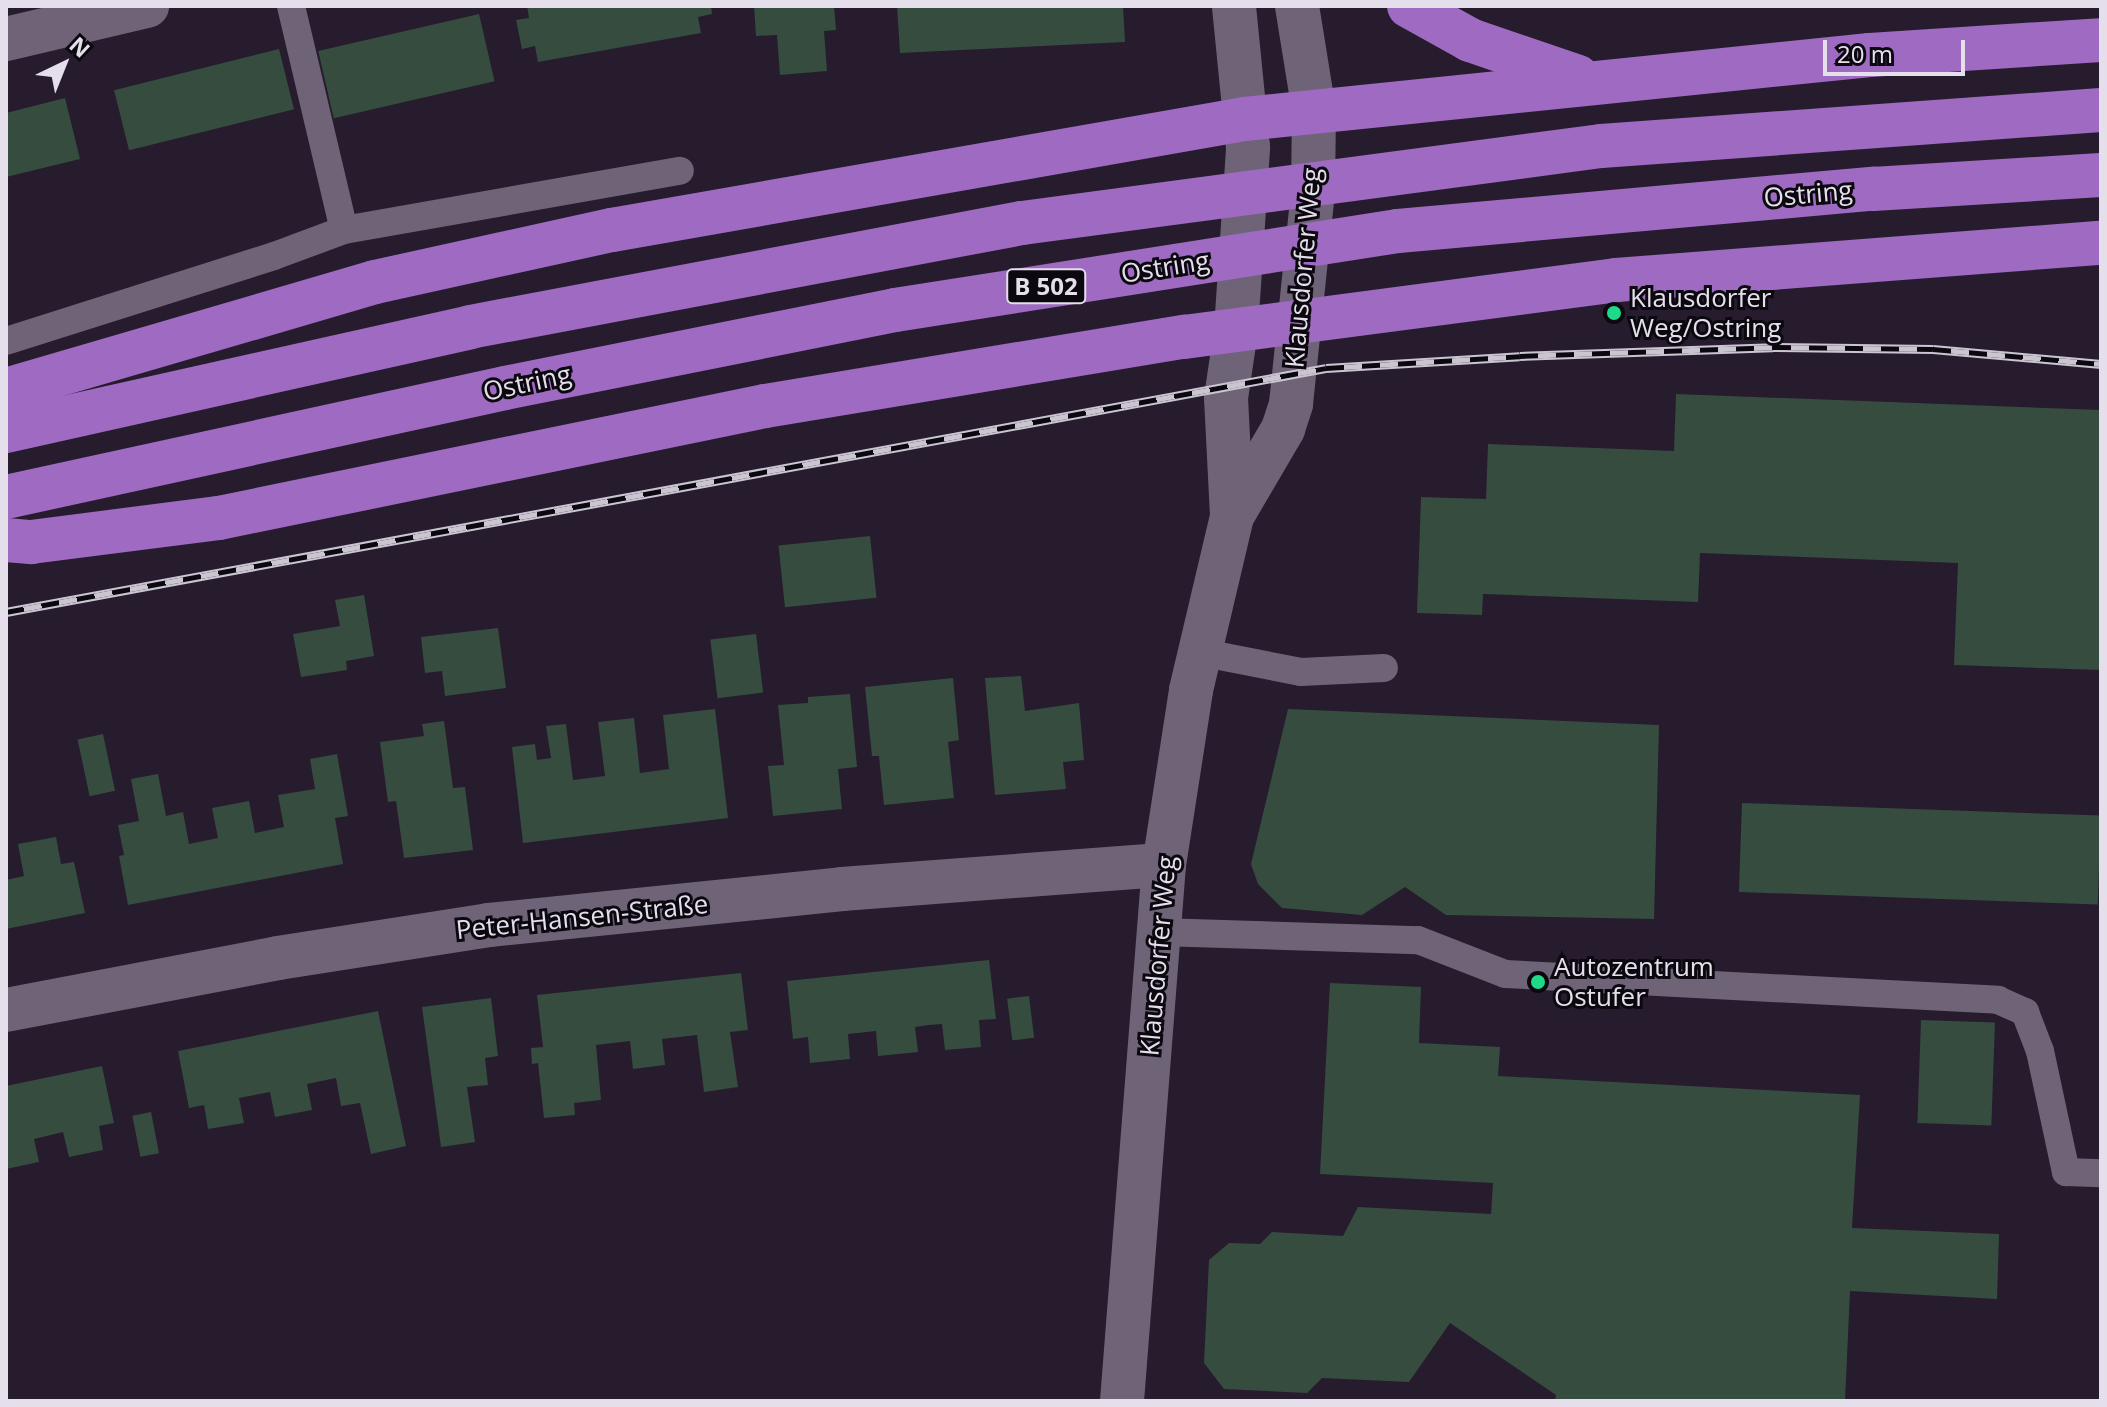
<!DOCTYPE html>
<meta charset="utf-8">
<style>
body{margin:0}
#map{position:relative;width:2107px;height:1407px;overflow:hidden;background:#261c2d;font-family:"Open Sans",sans-serif}
div>[style]{position:absolute}
.building>*{inset:0;background:#364c3f;transform-origin:0 0}
.service>*{height:28px;margin:-14px;padding:0 14px;transform-origin:14px;border-radius:14px;background:#6f6378}
.minor>*{height:44px;margin:-22px;padding:0 22px;transform-origin:22px;border-radius:22px;background:#6f6378}
.tertiary>*{height:44px;margin:-22px;padding:0 22px;transform-origin:22px;border-radius:22px;background:#6f6378}
.trunk>*{height:44px;margin:-22px;padding:0 22px;transform-origin:22px;border-radius:22px;background:#9f6ac2}
.rail>*{height:9px;margin-top:-4.5px;transform-origin:0;background:repeating-linear-gradient(90deg,#0c0810 0 18px,#cbc4d1 0 36px);box-sizing:border-box;border-block:2px solid #cbc4d1}
.dots>*{width:22px;height:22px;translate:-50% -50%;box-sizing:border-box;border:4px solid #0c0810;border-radius:50%}
span{translate:-50% -50%;white-space:nowrap;text-align:center;line-height:1.15;-webkit-text-stroke:6px #0c0810;paint-order:stroke}
.shield-label span{padding:2px 6px;background:#0c0810;border:2px solid;border-radius:6px;-webkit-text-stroke-width:0}
.shield-label{font-size:24px;color:#e5dfeb;font-weight:700}
.street-label{font-size:26px;color:#e5dfeb}
.poi-label{font-size:26px;color:#e5dfeb}
.left{translate:0 -50%;text-align:left}
.frame{position:absolute;inset:0;border:8px solid #e5dfeb;pointer-events:none}
.north{position:absolute;left:24px;top:24px;width:80px;height:80px;-webkit-text-stroke:6px #0c0810;paint-order:stroke;rotate:43deg;font-size:22px;font-weight:700;line-height:32px;text-align:center;color:#e5dfeb}
.north::after{content:'';display:block;margin:auto;width:28px;height:36px;background:#e5dfeb;clip-path:polygon(50% 0,100% 100%,50% 72%,0 100%)}
.scale{position:absolute;left:1823px;top:40px;width:142px;height:36px;box-sizing:border-box;border:4px solid #e5dfeb;border-top:0;padding-left:10px;font-size:24px;line-height:28px;white-space:nowrap;color:#e5dfeb;-webkit-text-stroke:6px #0c0810;paint-order:stroke}
</style>
<div id="map">
<div class="building">
<i style="clip-path:polygon(527px 6px,711px 6px,712px 14px,698px 17px,701px 33px,538px 62px,535px 46px,522px 49px,516px 20px,529px 18px)"></i>
<i style="clip-path:polygon(754px 6px,834px 6px,836px 30px,824px 31px,827px 71px,780px 75px,777px 35px,756px 36px)"></i>
<i style="clip-path:polygon(897px 6px,1123px 6px,1125px 42px,900px 53px)"></i>
<i style="left:479px;top:14px;width:69px;height:165px;rotate:77deg"></i>
<i style="left:279px;top:49px;width:62px;height:170px;rotate:76deg"></i>
<i style="clip-path:polygon(65px 98px,80px 159px,6px 177px,6px 113px)"></i>
<i style="clip-path:polygon(1676px 394px,2101px 410px,2101px 670px,1954px 665px,1958px 563px,1700px 553px,1698px 602px,1483px 594px,1482px 615px,1417px 613px,1421px 497px,1486px 499px,1488px 444px,1674px 451px)"></i>
<i style="left:870px;top:536px;width:62px;height:92px;rotate:84deg"></i>
<i style="clip-path:polygon(364px 595px,374px 656px,346px 661px,347px 670px,301px 677px,293px 634px,340px 626px,335px 600px)"></i>
<i style="clip-path:polygon(498px 628px,506px 688px,445px 696px,442px 671px,425px 673px,421px 637px)"></i>
<i style="left:756px;top:634px;width:59px;height:46px;rotate:83deg"></i>
<i style="clip-path:polygon(1021px 676px,1025px 711px,1079px 703px,1084px 760px,1063px 762px,1066px 789px,995px 795px,985px 678px)"></i>
<i style="clip-path:polygon(953px 678px,959px 740px,948px 742px,954px 798px,884px 805px,879px 756px,872px 756px,865px 687px)"></i>
<i style="clip-path:polygon(850px 694px,857px 767px,838px 769px,842px 809px,773px 816px,768px 766px,784px 765px,778px 705px,808px 703px,808px 697px)"></i>
<i style="clip-path:polygon(715px 709px,728px 818px,523px 843px,512px 747px,535px 744px,537px 760px,551px 758px,546px 726px,566px 724px,573px 780px,605px 776px,598px 722px,634px 718px,640px 773px,669px 769px,663px 715px)"></i>
<i style="clip-path:polygon(1288px 709px,1659px 725px,1654px 919px,1446px 915px,1405px 887px,1362px 915px,1282px 908px,1258px 884px,1251px 864px)"></i>
<i style="clip-path:polygon(444px 721px,453px 788px,465px 787px,473px 850px,404px 858px,396px 801px,388px 802px,380px 742px,424px 736px,422px 724px)"></i>
<i style="left:103px;top:734px;width:58px;height:26px;rotate:78deg"></i>
<i style="clip-path:polygon(337px 754px,348px 816px,335px 818px,343px 864px,128px 905px,119px 856px,124px 855px,118px 825px,139px 821px,131px 779px,158px 774px,166px 816px,183px 812px,189px 844px,218px 838px,212px 808px,249px 801px,255px 833px,284px 827px,278px 795px,315px 789px,310px 759px)"></i>
<i style="left:1742px;top:803px;width:359px;height:89px;rotate:2deg"></i>
<i style="clip-path:polygon(56px 837px,61px 864px,74px 862px,85px 913px,6px 929px,6px 880px,24px 876px,18px 844px)"></i>
<i style="clip-path:polygon(989px 960px,996px 1019px,979px 1020px,981px 1047px,945px 1050px,942px 1024px,929px 1025px,915px 1027px,918px 1052px,878px 1056px,876px 1031px,848px 1034px,850px 1059px,810px 1063px,808px 1037px,793px 1039px,787px 981px)"></i>
<i style="clip-path:polygon(741px 973px,748px 1030px,730px 1032px,738px 1087px,704px 1092px,697px 1035px,662px 1039px,665px 1065px,633px 1069px,630px 1041px,596px 1045px,601px 1100px,574px 1103px,575px 1115px,544px 1118px,538px 1063px,532px 1064px,531px 1048px,543px 1047px,537px 995px)"></i>
<i style="clip-path:polygon(1330px 983px,1421px 987px,1419px 1043px,1500px 1047px,1498px 1076px,1860px 1095px,1852px 1228px,1999px 1234px,1997px 1299px,1850px 1291px,1845px 1401px,1555px 1401px,1556px 1395px,1450px 1323px,1409px 1382px,1322px 1378px,1307px 1393px,1224px 1389px,1204px 1363px,1209px 1260px,1229px 1243px,1260px 1244px,1272px 1232px,1343px 1236px,1358px 1207px,1491px 1214px,1493px 1183px,1320px 1174px)"></i>
<i style="left:1029px;top:996px;width:42px;height:22px;rotate:83deg"></i>
<i style="clip-path:polygon(491px 998px,498px 1056px,485px 1058px,488px 1085px,467px 1087px,475px 1142px,441px 1147px,422px 1007px)"></i>
<i style="clip-path:polygon(378px 1011px,406px 1146px,371px 1154px,360px 1103px,341px 1106px,336px 1078px,307px 1084px,312px 1110px,275px 1117px,270px 1092px,239px 1098px,244px 1123px,208px 1129px,204px 1105px,189px 1108px,178px 1051px)"></i>
<i style="left:1921px;top:1020px;width:74px;height:103px;rotate:2deg"></i>
<i style="clip-path:polygon(102px 1066px,114px 1123px,99px 1126px,103px 1150px,69px 1157px,63px 1132px,34px 1139px,39px 1162px,6px 1169px,6px 1086px)"></i>
<i style="left:151px;top:1112px;width:42px;height:19px;rotate:79deg"></i>
</div>
<div class="service">
<i style="left:291px;top:6px;width:230px;rotate:76.7deg"></i>
<i style="left:344px;top:230px;width:341px;rotate:-10deg"></i>
<i style="left:6px;top:341px;width:281px;rotate:-17.6deg"></i>
<i style="left:274px;top:256px;width:75px;rotate:-20.4deg"></i>
<i style="left:1199px;top:652px;width:104px;rotate:11.1deg"></i>
<i style="left:1301px;top:672px;width:83px;rotate:-2.8deg"></i>
<i style="left:1159px;top:932px;width:259px;rotate:1.8deg"></i>
<i style="left:1418px;top:940px;width:93px;rotate:21.3deg"></i>
<i style="left:1505px;top:974px;width:494px;rotate:3deg"></i>
<i style="left:1998px;top:1000px;width:30px;rotate:24deg"></i>
<i style="left:2025px;top:1012px;width:42px;rotate:69deg"></i>
<i style="left:2040px;top:1051px;width:124px;rotate:77.9deg"></i>
<i style="left:2066px;top:1172px;width:35px;rotate:2deg"></i>
</div>
<div class="minor">
<i style="left:6px;top:39px;width:145px;rotate:-13.2deg"></i>
<i style="left:6px;top:1010px;width:277px;rotate:-10.8deg"></i>
<i style="left:278px;top:958px;width:214px;rotate:-8.9deg"></i>
<i style="left:489px;top:925px;width:355px;rotate:-5.8deg"></i>
<i style="left:842px;top:889px;width:323px;rotate:-4.3deg"></i>
</div>
<div class="tertiary">
<i style="left:1232px;top:516px;width:118px;rotate:-92.9deg"></i>
<i style="left:1226px;top:398px;width:69px;rotate:-81.6deg"></i>
<i style="left:1236px;top:330px;width:183px;rotate:-86.2deg"></i>
<i style="left:1248px;top:147px;width:142px;rotate:-95.7deg"></i>
<i style="left:1122px;top:1401px;width:538px;rotate:-85.52deg"></i>
<i style="left:1164px;top:865px;width:177px;rotate:-81.2deg"></i>
<i style="left:1191px;top:690px;width:179px;rotate:-76.7deg"></i>
<i style="left:1232px;top:516px;width:101px;rotate:-59.6deg"></i>
<i style="left:1283px;top:429px;width:26px;rotate:-72deg"></i>
<i style="left:1291px;top:404px;width:213px;rotate:-84.1deg"></i>
<i style="left:1313px;top:192px;width:81px;rotate:-89.3deg"></i>
<i style="left:1314px;top:111px;width:106px;rotate:-99.2deg"></i>
</div>
<div class="trunk">
<i style="left:1409px;top:6px;width:70px;rotate:29.1deg"></i>
<i style="left:1470px;top:40px;width:114px;rotate:18.9deg"></i>
<i style="left:6px;top:390px;width:384px;rotate:-16.3deg"></i>
<i style="left:375px;top:282px;width:243px;rotate:-12.4deg"></i>
<i style="left:612px;top:230px;width:643px;rotate:-9.95deg"></i>
<i style="left:1245px;top:119px;width:628px;rotate:-5.85deg"></i>
<i style="left:1870px;top:55px;width:231px;rotate:-3.7deg"></i>
<i style="left:6px;top:431px;width:476px;rotate:-12.6deg"></i>
<i style="left:470px;top:327px;width:562px;rotate:-10.67deg"></i>
<i style="left:1022px;top:223px;width:584px;rotate:-7.58deg"></i>
<i style="left:1601px;top:146px;width:501px;rotate:-4.12deg"></i>
<i style="left:6px;top:497px;width:511px;rotate:-12.32deg"></i>
<i style="left:505px;top:388px;width:398px;rotate:-11.3deg"></i>
<i style="left:895px;top:310px;width:509px;rotate:-8.93deg"></i>
<i style="left:1398px;top:231px;width:477px;rotate:-5.1deg"></i>
<i style="left:1873px;top:189px;width:228px;rotate:-3.5deg"></i>
<i style="left:6px;top:540px;width:25px;rotate:5deg"></i>
<i style="left:31px;top:542px;width:190px;rotate:-7.3deg"></i>
<i style="left:219px;top:518px;width:557px;rotate:-11.59deg"></i>
<i style="left:765px;top:406px;width:425px;rotate:-9.4deg"></i>
<i style="left:1184px;top:337px;width:436px;rotate:-7.5deg"></i>
<i style="left:1616px;top:280px;width:486px;rotate:-4.4deg"></i>
</div>
<div class="rail">
<i style="left:6px;top:612px;width:1342px;rotate:-10.47deg"></i>
<i style="left:1326px;top:368px;width:194px;rotate:-3.5deg"></i>
<i style="left:1520px;top:356px;width:253px;rotate:-2deg"></i>
<i style="left:1773px;top:347px;width:160px;rotate:0.7deg"></i>
<i style="left:1933px;top:349px;width:169px;rotate:5.1deg"></i>
</div>
<div class="dots">
<i style="left:1614px;top:313px;background:#1dd988"></i>
<i style="left:1538px;top:982px;background:#1dd988"></i>
</div>
<div class="shield-label">
<span style="left:1046px;top:286px">B 502</span>
</div>
<div class="street-label">
<span style="left:1808px;top:194px;rotate:-5deg">Ostring</span>
<span style="left:1165px;top:267px;rotate:-9deg">Ostring</span>
<span style="left:1303px;top:268px;rotate:-85deg">Klausdorfer Weg</span>
<span style="left:527px;top:383px;rotate:-12deg">Ostring</span>
<span style="left:582px;top:917px;rotate:-6deg">Peter-Hansen-Straße</span>
<span style="left:1158px;top:956px;rotate:-85deg">Klausdorfer Weg</span>
</div>
<div class="poi-label">
<span class="left" style="left:1630px;top:313px">Klausdorfer<br>Weg/Ostring</span>
<span class="left" style="left:1554px;top:982px">Autozentrum<br>Ostufer</span>
</div>
<div class="frame"></div>
<div class="north">N</div>
<div class="scale">20 m</div>
</div>
